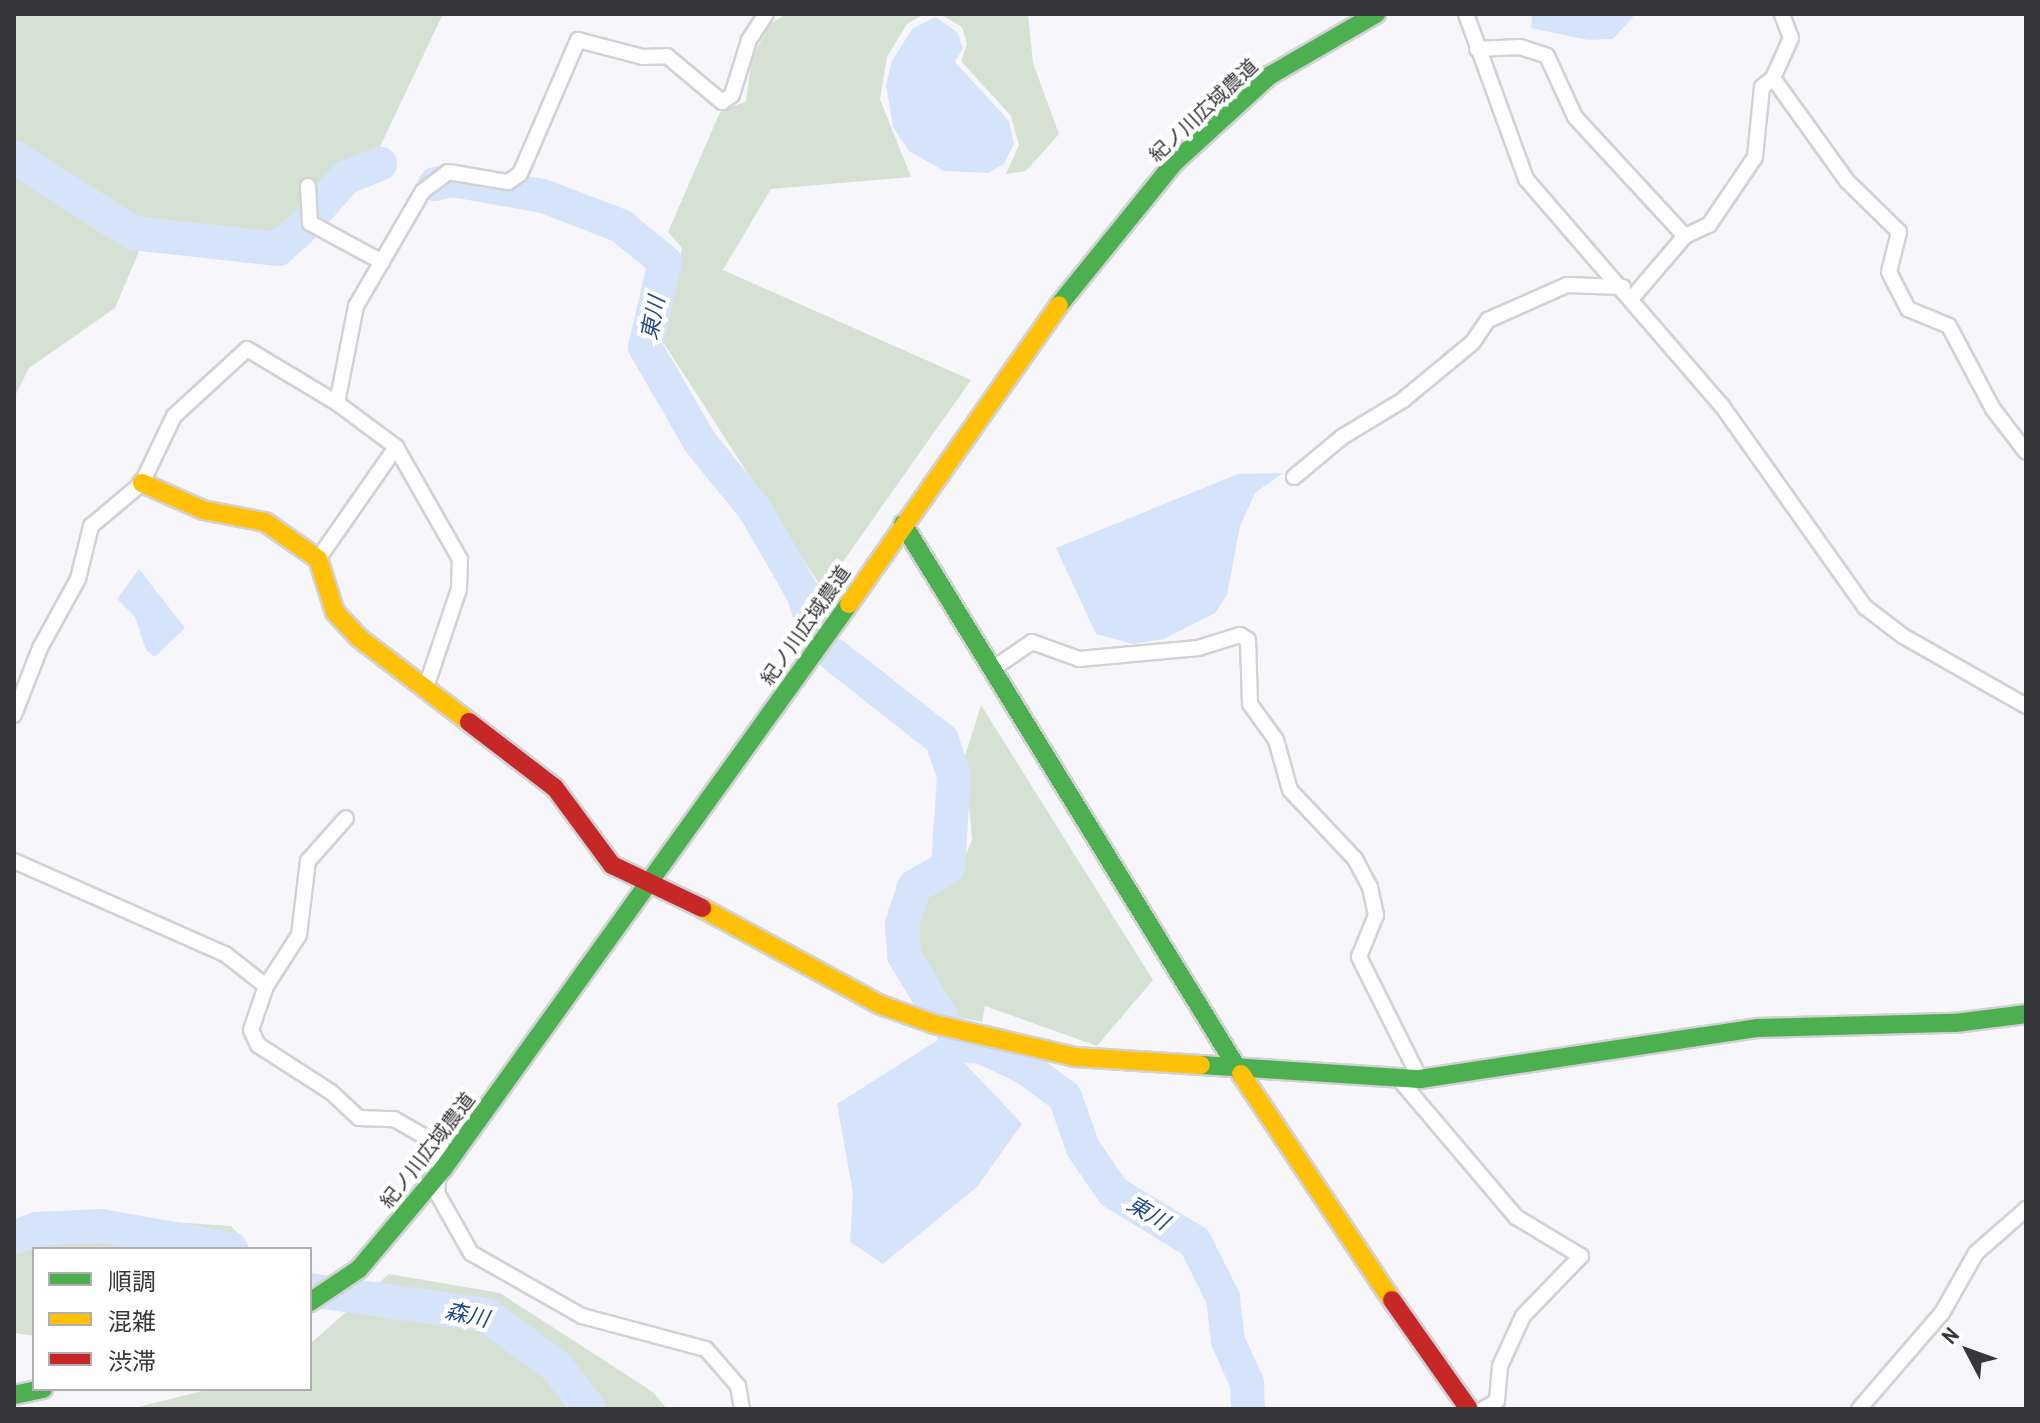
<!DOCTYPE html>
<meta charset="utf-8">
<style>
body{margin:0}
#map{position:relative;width:2040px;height:1423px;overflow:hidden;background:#f7f7fb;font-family:"Archivo Narrow","Noto Sans JP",sans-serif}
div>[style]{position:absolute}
.green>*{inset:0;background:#d5e2d3}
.water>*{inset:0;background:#d6e4fb}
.river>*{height:34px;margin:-17px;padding:0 17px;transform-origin:17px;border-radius:17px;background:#d6e4fb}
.roads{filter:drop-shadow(2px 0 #d2d2d5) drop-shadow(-2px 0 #d2d2d5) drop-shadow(0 2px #d2d2d5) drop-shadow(0 -2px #d2d2d5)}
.street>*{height:14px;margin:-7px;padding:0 7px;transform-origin:7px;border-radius:7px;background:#fefefe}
.fast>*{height:18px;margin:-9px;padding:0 9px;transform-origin:9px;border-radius:9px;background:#4caf50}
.slow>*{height:18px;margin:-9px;padding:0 9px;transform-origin:9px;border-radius:9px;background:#ffc107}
.jam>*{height:18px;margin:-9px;padding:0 9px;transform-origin:9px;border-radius:9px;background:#c62828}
span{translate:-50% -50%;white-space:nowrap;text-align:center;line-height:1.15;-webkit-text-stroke:8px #fff;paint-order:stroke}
.street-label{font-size:20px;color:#37373a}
.water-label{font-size:22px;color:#224984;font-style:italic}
.frame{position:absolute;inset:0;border:16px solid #37373a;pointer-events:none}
.legend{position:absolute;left:32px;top:1247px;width:280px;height:144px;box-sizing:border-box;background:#fff;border:2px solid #afafb0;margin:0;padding:10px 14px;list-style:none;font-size:24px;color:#37373a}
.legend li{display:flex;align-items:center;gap:16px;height:40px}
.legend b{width:40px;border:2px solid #afafb0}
.north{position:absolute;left:1928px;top:1311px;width:80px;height:80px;-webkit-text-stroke:6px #fff;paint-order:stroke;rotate:311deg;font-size:22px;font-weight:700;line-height:32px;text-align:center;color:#37373a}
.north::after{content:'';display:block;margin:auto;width:28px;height:36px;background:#37373a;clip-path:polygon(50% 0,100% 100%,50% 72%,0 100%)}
</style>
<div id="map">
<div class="green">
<i style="clip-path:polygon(14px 14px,443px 14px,377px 153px,297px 226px,243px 259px,203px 246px,143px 242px,115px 308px,29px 368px,14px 398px)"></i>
<i style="clip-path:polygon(787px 14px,924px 14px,907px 24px,887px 57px,880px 99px,911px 177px,771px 189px,723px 270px,971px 380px,823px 590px,663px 342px,682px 248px,668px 232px,720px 112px,746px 101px,752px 57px,770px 24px)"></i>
<i style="clip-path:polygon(940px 14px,1028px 14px,1033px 63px,1059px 134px,1026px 171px,1006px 174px,1019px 145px,1011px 116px,961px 61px,967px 44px,962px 27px)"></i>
<i style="clip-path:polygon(981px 705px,1153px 980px,1097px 1046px,985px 1006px,982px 1022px,956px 1017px,913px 956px,910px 925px,916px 903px,957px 874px,972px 840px,965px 756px)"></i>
<i style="clip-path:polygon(114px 1218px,231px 1226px,251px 1249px,34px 1249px,34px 1336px,14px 1333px,14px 1226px)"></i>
<i style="clip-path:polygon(389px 1274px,500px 1293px,653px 1392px,667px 1409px,130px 1409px,210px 1389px,310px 1389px,310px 1344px)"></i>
</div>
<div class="water">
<i style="clip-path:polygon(1532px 14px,1632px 14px,1633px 17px,1613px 39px,1588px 40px,1531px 28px)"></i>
<i style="clip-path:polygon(935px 17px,957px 32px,963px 48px,955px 62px,1009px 121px,1014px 144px,1004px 164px,988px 173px,944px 171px,909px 151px,893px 127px,886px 85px,892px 61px,912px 29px)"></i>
<i style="clip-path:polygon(1283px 473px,1255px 493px,1240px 526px,1227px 595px,1215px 613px,1164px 639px,1133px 644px,1096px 634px,1056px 548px,1238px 474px)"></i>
<i style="clip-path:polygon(139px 569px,185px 628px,155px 657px,146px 650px,135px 617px,117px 599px)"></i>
<i style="clip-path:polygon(941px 1038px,1022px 1124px,977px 1187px,883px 1264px,850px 1242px,853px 1193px,837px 1104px)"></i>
</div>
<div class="river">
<i style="left:14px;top:157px;width:141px;rotate:32.6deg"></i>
<i style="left:133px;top:233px;width:146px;rotate:6.3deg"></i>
<i style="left:278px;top:249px;width:38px;rotate:-42deg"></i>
<i style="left:435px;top:184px;width:18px;rotate:-13deg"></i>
<i style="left:453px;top:180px;width:91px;rotate:10.1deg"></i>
<i style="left:543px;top:196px;width:84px;rotate:21deg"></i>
<i style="left:621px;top:226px;width:57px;rotate:39.3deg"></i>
<i style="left:665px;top:262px;width:87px;rotate:103.2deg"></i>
<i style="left:645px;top:347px;width:110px;rotate:59.9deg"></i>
<i style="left:700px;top:442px;width:87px;rotate:51deg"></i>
<i style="left:755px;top:510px;width:96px;rotate:60deg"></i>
<i style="left:803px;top:593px;width:34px;rotate:73deg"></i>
<i style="left:311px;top:217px;width:52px;rotate:-48.9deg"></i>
<i style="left:345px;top:178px;width:38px;rotate:-22deg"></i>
<i style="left:834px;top:655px;width:137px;rotate:38.2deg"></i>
<i style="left:942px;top:740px;width:38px;rotate:72deg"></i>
<i style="left:954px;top:776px;width:91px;rotate:93.8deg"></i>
<i style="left:948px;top:867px;width:39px;rotate:150deg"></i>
<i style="left:914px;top:887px;width:39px;rotate:108deg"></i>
<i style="left:902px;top:924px;width:31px;rotate:86deg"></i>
<i style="left:904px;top:955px;width:72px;rotate:59.2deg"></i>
<i style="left:953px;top:1032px;width:18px;rotate:52deg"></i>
<i style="left:964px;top:1046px;width:18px;rotate:3deg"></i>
<i style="left:982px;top:1047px;width:49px;rotate:25.5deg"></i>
<i style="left:1026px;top:1068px;width:49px;rotate:36.6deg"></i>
<i style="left:1065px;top:1097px;width:54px;rotate:70.6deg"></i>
<i style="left:1083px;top:1148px;width:53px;rotate:55.7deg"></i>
<i style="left:1113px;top:1192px;width:96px;rotate:31.4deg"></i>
<i style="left:1195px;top:1242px;width:63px;rotate:63.4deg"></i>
<i style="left:1223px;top:1298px;width:43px;rotate:83.4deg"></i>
<i style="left:1228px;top:1341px;width:46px;rotate:65.7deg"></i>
<i style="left:1247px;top:1383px;width:26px;rotate:88deg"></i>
<i style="left:14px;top:1238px;width:24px;rotate:-22deg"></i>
<i style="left:36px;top:1229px;width:65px;rotate:-2.6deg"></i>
<i style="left:101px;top:1226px;width:132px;rotate:10deg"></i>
<i style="left:310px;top:1290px;width:178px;rotate:8.1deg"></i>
<i style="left:486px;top:1315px;width:88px;rotate:36.2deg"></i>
<i style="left:557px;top:1367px;width:53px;rotate:52.7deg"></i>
</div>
<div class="roads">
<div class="street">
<i style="left:1466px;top:14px;width:176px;rotate:70deg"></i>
<i style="left:1526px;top:179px;width:300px;rotate:49.2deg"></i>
<i style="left:1722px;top:406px;width:247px;rotate:54.6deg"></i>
<i style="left:1865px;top:607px;width:48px;rotate:37.3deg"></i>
<i style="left:1903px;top:636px;width:142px;rotate:29.6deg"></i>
<i style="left:1477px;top:49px;width:43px;rotate:-2.7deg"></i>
<i style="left:1520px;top:47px;width:28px;rotate:18deg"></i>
<i style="left:1547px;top:56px;width:67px;rotate:65.3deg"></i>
<i style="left:1575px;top:117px;width:162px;rotate:47.3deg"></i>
<i style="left:1685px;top:236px;width:26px;rotate:-25deg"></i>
<i style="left:1709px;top:225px;width:82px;rotate:-55.9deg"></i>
<i style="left:1755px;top:157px;width:70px;rotate:-84.3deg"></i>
<i style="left:1762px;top:87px;width:14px;rotate:-39deg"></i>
<i style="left:1773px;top:78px;width:44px;rotate:-65.8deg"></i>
<i style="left:1791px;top:38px;width:26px;rotate:-111deg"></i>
<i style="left:1773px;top:78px;width:127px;rotate:54.3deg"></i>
<i style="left:1847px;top:181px;width:73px;rotate:44.4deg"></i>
<i style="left:1899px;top:232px;width:41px;rotate:104deg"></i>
<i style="left:1889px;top:272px;width:42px;rotate:62.8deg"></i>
<i style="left:1908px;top:309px;width:44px;rotate:22.5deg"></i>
<i style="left:1949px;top:326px;width:94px;rotate:62.1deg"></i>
<i style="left:1993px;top:409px;width:54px;rotate:52.5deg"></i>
<i style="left:308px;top:186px;width:37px;rotate:87deg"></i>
<i style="left:310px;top:223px;width:82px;rotate:28.4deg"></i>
<i style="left:1632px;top:298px;width:82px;rotate:-49.5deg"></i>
<i style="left:337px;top:403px;width:99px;rotate:-78.9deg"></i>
<i style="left:356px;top:306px;width:133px;rotate:-59.8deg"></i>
<i style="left:423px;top:191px;width:31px;rotate:-37deg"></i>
<i style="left:448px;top:172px;width:61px;rotate:9.5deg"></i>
<i style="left:508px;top:182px;width:14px;rotate:-34deg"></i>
<i style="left:520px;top:174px;width:146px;rotate:-66.6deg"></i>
<i style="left:578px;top:40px;width:67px;rotate:14.7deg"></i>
<i style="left:643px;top:57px;width:24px;rotate:-2deg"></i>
<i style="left:667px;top:56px;width:72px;rotate:39.9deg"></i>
<i style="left:722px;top:102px;width:12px;rotate:-35deg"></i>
<i style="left:732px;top:95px;width:58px;rotate:-72.8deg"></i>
<i style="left:749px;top:40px;width:31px;rotate:-57deg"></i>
<i style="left:1294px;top:477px;width:62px;rotate:-39.8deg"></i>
<i style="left:1342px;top:437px;width:71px;rotate:-31.2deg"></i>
<i style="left:1403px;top:400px;width:91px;rotate:-39.6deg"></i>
<i style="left:1473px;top:342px;width:27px;rotate:-56deg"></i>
<i style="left:1488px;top:320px;width:86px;rotate:-23.9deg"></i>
<i style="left:1567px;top:285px;width:56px;rotate:2deg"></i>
<i style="left:318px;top:559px;width:136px;rotate:-55.1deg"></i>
<i style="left:994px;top:668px;width:46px;rotate:-34.4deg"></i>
<i style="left:1032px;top:642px;width:50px;rotate:19.9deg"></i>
<i style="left:1079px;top:659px;width:120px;rotate:-5.3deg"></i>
<i style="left:1198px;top:648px;width:44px;rotate:-17.2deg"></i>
<i style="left:1240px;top:635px;width:9px;rotate:32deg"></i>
<i style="left:1248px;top:640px;width:64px;rotate:88.2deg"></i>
<i style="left:1250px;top:704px;width:44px;rotate:54.2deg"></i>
<i style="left:1276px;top:740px;width:52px;rotate:74.4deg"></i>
<i style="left:1290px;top:790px;width:95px;rotate:46.7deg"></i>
<i style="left:1355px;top:859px;width:32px;rotate:62deg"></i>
<i style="left:1370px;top:887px;width:29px;rotate:78deg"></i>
<i style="left:1376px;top:915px;width:45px;rotate:112deg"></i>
<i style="left:1359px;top:957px;width:136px;rotate:63.4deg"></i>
<i style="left:14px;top:715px;width:72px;rotate:-68.8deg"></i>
<i style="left:40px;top:648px;width:79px;rotate:-61.2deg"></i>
<i style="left:78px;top:579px;width:55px;rotate:-76.2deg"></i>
<i style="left:91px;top:526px;width:67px;rotate:-40.1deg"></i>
<i style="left:142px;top:483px;width:74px;rotate:-64.5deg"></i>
<i style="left:174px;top:416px;width:99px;rotate:-42.5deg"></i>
<i style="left:247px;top:349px;width:105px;rotate:31deg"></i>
<i style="left:337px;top:403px;width:74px;rotate:36.7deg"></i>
<i style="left:396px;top:447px;width:129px;rotate:60.3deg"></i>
<i style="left:460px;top:559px;width:30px;rotate:92deg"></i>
<i style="left:459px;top:589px;width:107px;rotate:108.6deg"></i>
<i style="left:14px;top:861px;width:231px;rotate:23.8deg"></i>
<i style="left:225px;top:954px;width:52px;rotate:38deg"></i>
<i style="left:266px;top:986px;width:46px;rotate:108.8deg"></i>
<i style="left:251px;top:1030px;width:17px;rotate:65deg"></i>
<i style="left:258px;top:1045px;width:87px;rotate:32.8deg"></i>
<i style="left:331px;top:1092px;width:38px;rotate:43deg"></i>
<i style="left:359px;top:1118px;width:35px;rotate:2deg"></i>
<i style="left:394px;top:1119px;width:54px;rotate:29.9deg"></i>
<i style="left:441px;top:1146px;width:47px;rotate:94.9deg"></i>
<i style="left:437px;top:1193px;width:69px;rotate:60.5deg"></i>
<i style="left:471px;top:1253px;width:128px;rotate:29.6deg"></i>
<i style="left:582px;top:1316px;width:128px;rotate:14.9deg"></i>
<i style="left:706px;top:1349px;width:49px;rotate:49.1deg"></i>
<i style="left:738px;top:1386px;width:23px;rotate:80deg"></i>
<i style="left:266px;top:986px;width:61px;rotate:-57.1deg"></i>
<i style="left:299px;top:935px;width:75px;rotate:-83.1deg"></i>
<i style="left:308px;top:861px;width:57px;rotate:-48.5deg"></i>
<i style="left:1399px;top:1079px;width:181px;rotate:49.7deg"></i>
<i style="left:1516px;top:1217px;width:76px;rotate:31deg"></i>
<i style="left:1581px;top:1256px;width:83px;rotate:134deg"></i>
<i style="left:1523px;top:1316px;width:55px;rotate:114.7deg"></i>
<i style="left:1500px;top:1366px;width:35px;rotate:95deg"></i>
<i style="left:1497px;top:1401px;width:16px;rotate:150deg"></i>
<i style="left:1859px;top:1409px;width:127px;rotate:-49.2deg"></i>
<i style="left:1942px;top:1313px;width:69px;rotate:-60.5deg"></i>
<i style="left:1976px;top:1253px;width:67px;rotate:-41.3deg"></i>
</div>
<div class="fast">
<i style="left:1059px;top:305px;width:183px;rotate:-51deg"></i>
<i style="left:1174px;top:163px;width:129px;rotate:-42.5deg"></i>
<i style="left:1269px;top:76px;width:124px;rotate:-30.1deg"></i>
<i style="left:903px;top:524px;width:646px;rotate:58.43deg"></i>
<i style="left:1201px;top:1065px;width:219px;rotate:3.7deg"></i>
<i style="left:1420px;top:1079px;width:342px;rotate:-8.6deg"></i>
<i style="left:1758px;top:1028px;width:197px;rotate:-1.5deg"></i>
<i style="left:1955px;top:1023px;width:72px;rotate:-7.2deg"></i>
<i style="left:310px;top:1302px;width:59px;rotate:-34deg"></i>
<i style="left:359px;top:1269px;width:131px;rotate:-50deg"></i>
<i style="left:443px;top:1169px;width:696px;rotate:-54.3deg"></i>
<i style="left:14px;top:1395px;width:30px;rotate:-12deg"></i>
</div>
<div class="slow">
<i style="left:142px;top:483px;width:67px;rotate:23.9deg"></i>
<i style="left:203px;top:510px;width:63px;rotate:11deg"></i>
<i style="left:265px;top:522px;width:65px;rotate:34.9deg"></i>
<i style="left:318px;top:559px;width:56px;rotate:72.2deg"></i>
<i style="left:335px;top:612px;width:34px;rotate:47deg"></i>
<i style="left:358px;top:637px;width:140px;rotate:37.4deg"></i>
<i style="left:849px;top:604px;width:365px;rotate:-54.9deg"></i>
<i style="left:702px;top:908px;width:204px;rotate:28.5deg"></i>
<i style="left:881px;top:1005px;width:56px;rotate:19.7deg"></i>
<i style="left:934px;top:1024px;width:145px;rotate:13.2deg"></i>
<i style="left:1075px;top:1057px;width:126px;rotate:3.6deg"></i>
<i style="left:1241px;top:1074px;width:272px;rotate:56.3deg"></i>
</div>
<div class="jam">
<i style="left:469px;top:722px;width:108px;rotate:37.5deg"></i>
<i style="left:555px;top:788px;width:96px;rotate:53.5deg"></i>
<i style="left:612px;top:865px;width:100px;rotate:25.5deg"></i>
<i style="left:1392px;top:1300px;width:133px;rotate:54.8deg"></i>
</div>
</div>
<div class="street-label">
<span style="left:1203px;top:110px;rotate:-43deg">紀ノ川広域農道</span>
<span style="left:805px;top:625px;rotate:-55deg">紀ノ川広域農道</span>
<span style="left:427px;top:1150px;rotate:-52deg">紀ノ川広域農道</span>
</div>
<div class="water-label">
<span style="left:653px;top:318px;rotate:-79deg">東川</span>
<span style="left:1148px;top:1213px;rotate:31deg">東川</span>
<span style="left:467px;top:1315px;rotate:12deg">森川</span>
</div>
<div class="frame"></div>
<ul class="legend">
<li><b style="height:10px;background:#4caf50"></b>順調</li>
<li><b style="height:10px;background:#ffc107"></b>混雑</li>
<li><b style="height:10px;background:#c62828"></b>渋滞</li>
</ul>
<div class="north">N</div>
</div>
